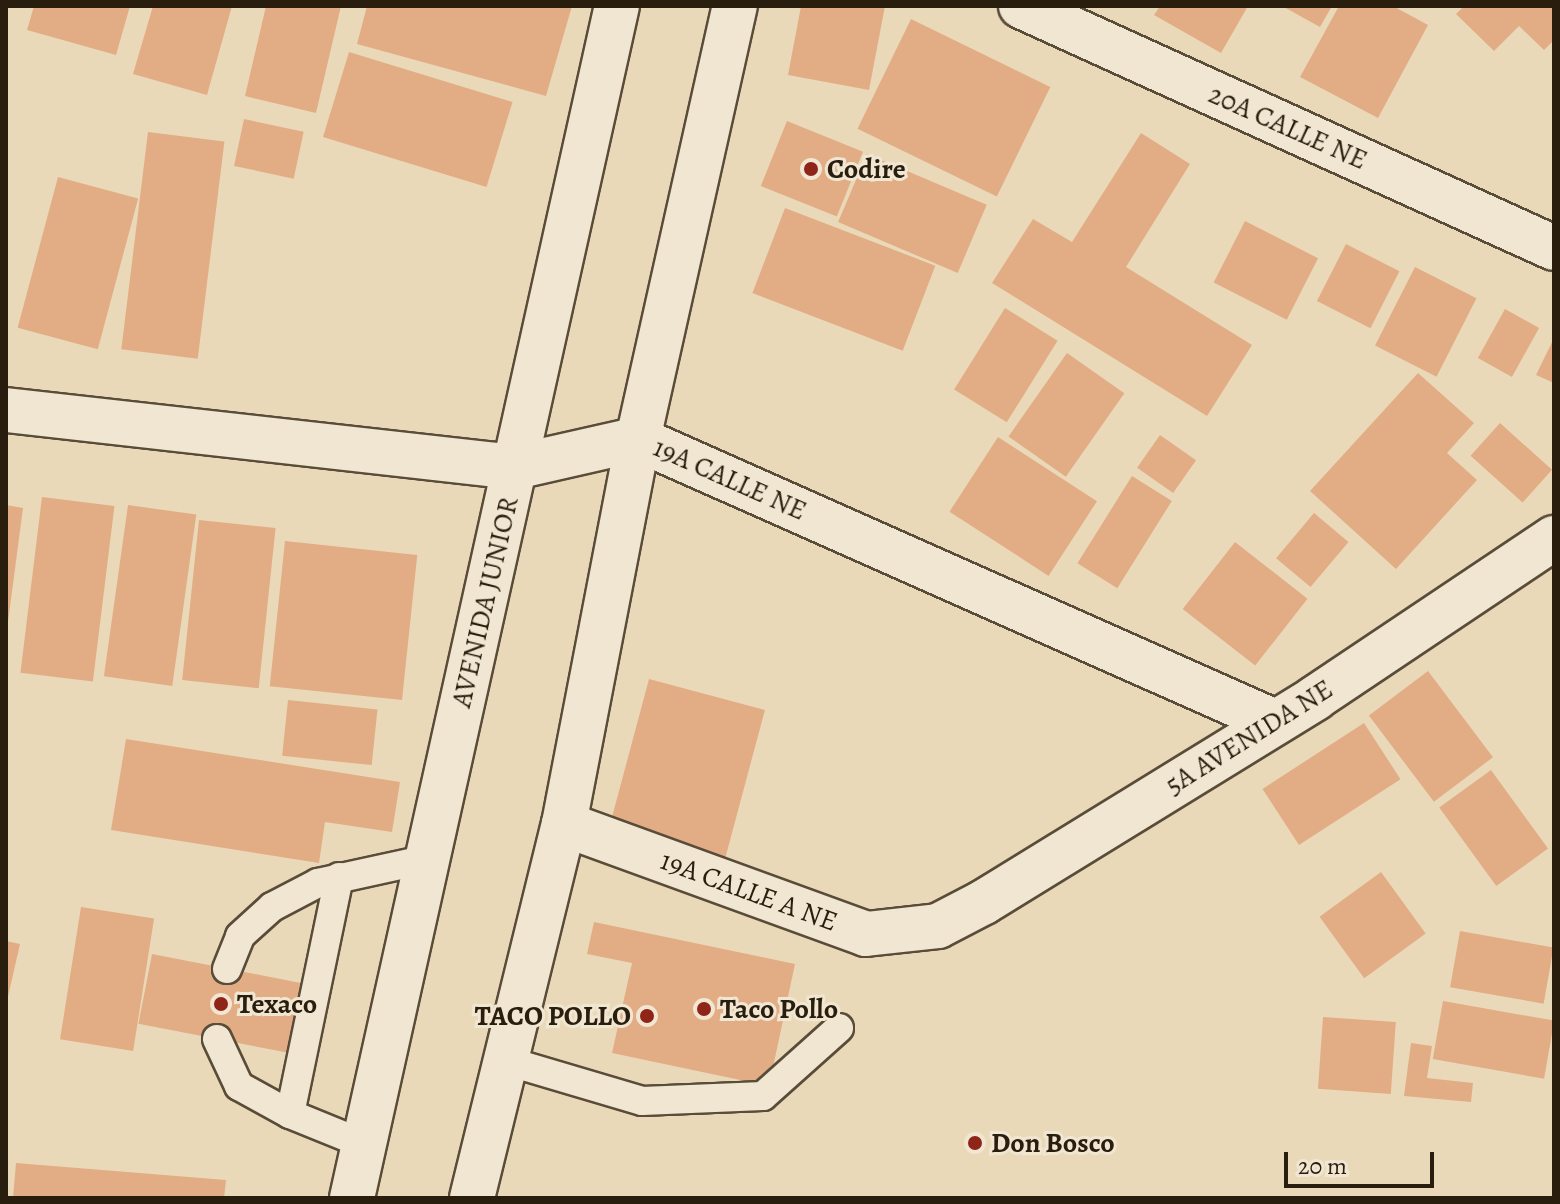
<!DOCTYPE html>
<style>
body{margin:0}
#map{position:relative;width:1560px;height:1204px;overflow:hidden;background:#ead9b9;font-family:Alegreya,serif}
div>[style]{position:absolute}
.building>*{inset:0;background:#e2ad85;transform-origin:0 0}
.roads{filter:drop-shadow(2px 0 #594c39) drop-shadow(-2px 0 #594c39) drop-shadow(0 2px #594c39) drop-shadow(0 -2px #594c39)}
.service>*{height:28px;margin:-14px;padding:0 14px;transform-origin:14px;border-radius:14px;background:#f1e6d2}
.minor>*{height:44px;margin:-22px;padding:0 22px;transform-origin:22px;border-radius:22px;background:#f1e6d2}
.secondary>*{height:44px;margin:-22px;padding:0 22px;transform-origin:22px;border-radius:22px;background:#f1e6d2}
.dots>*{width:22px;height:22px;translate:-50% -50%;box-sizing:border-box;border:4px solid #f1e6d2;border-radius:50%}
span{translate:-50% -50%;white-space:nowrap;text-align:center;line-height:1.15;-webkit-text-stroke:6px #f1e6d2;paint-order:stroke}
.street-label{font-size:28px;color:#291d0e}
.poi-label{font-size:28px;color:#291d0e;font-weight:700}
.left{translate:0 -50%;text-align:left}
.right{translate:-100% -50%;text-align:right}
.frame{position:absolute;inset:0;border:8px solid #291d0e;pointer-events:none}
.scale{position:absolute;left:1284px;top:1152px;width:150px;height:36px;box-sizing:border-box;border:4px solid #291d0e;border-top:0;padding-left:10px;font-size:24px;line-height:28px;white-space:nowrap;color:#291d0e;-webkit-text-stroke:6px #f1e6d2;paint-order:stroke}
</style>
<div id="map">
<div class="building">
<i style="clip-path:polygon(34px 6px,130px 6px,116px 55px,27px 30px)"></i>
<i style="clip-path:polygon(153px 6px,232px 6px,207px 95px,133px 74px)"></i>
<i style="clip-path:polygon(266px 6px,341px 6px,316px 113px,245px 96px)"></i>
<i style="clip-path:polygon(367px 6px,572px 6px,546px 96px,357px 44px)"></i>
<i style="clip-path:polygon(801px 6px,885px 6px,869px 90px,788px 75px)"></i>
<i style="clip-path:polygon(1160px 6px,1248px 6px,1221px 53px,1154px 15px)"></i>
<i style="clip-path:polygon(1282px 6px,1332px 6px,1320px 27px)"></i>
<i style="clip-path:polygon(1339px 6px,1393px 6px,1428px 25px,1378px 118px,1300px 77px)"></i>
<i style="clip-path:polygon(1464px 6px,1554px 6px,1554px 40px,1544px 50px,1519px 26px,1494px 51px,1456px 14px)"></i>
<i style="left:911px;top:19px;width:155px;height:122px;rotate:26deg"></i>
<i style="left:349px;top:52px;width:171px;height:89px;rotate:17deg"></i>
<i style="left:244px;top:119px;width:61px;height:48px;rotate:12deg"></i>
<i style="left:787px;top:121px;width:82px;height:70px;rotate:22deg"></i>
<i style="left:148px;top:132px;width:77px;height:219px;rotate:7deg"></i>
<i style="clip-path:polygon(1141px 133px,1190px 164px,1126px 267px,1252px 345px,1207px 416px,992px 283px,1033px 219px,1072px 242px)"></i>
<i style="left:867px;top:154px;width:130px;height:74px;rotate:23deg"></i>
<i style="left:58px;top:177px;width:83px;height:156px;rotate:15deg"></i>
<i style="left:785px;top:208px;width:161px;height:91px;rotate:21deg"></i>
<i style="left:1245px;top:221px;width:82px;height:69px;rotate:27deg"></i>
<i style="left:1346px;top:244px;width:60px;height:64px;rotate:27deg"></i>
<i style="left:1415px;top:267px;width:69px;height:88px;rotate:27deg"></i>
<i style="left:1005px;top:308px;width:62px;height:96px;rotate:32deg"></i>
<i style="left:1505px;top:309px;width:39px;height:56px;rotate:29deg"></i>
<i style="clip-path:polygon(1554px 338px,1554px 383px,1536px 375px)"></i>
<i style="left:1067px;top:353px;width:70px;height:102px;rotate:35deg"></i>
<i style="clip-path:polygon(1418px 373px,1474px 423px,1447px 453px,1477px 480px,1396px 569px,1310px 491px)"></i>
<i style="left:1500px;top:423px;width:70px;height:44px;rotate:42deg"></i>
<i style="left:1160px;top:435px;width:44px;height:40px;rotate:35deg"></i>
<i style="left:998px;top:437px;width:118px;height:89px;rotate:33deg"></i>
<i style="left:1132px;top:476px;width:47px;height:103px;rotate:32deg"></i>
<i style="left:42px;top:497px;width:73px;height:177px;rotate:7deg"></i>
<i style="clip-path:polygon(6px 505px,23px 508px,8px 622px,6px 622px)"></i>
<i style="left:128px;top:505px;width:69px;height:173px;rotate:8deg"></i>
<i style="left:1314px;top:513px;width:45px;height:59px;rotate:40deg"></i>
<i style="left:199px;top:520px;width:77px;height:161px;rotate:6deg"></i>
<i style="left:285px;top:541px;width:133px;height:146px;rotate:6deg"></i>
<i style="left:1235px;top:542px;width:92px;height:85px;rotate:38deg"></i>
<i style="left:1428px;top:671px;width:108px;height:74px;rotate:53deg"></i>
<i style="left:649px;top:679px;width:120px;height:158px;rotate:15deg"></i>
<i style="left:288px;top:700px;width:90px;height:56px;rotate:6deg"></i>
<i style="left:1364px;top:723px;width:67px;height:121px;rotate:57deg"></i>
<i style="clip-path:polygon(126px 739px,400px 782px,392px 832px,325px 822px,319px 863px,111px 830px)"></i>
<i style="left:1491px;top:770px;width:97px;height:64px;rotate:54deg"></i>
<i style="left:1381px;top:872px;width:76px;height:76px;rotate:54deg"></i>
<i style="left:81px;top:907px;width:74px;height:134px;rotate:9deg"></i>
<i style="clip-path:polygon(594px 922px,795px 964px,769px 1086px,612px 1053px,632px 963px,587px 954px)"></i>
<i style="left:1460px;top:931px;width:95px;height:57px;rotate:10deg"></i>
<i style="clip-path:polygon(6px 941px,20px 944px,7px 1001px,6px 1001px)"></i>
<i style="left:152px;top:954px;width:154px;height:71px;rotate:11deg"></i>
<i style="left:1443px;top:1001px;width:113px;height:59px;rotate:10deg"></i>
<i style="left:1323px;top:1017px;width:73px;height:72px;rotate:4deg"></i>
<i style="clip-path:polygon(1411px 1043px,1432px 1046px,1427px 1078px,1473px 1083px,1471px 1102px,1404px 1096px)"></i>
<i style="clip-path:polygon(16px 1163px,226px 1180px,224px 1198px,13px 1198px)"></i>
</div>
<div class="roads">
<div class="service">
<i style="left:227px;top:969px;width:35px;rotate:-68deg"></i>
<i style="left:240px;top:936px;width:43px;rotate:-42.2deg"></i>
<i style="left:272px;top:907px;width:52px;rotate:-27.6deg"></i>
<i style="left:318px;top:883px;width:113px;rotate:-12.3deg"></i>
<i style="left:217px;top:1039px;width:52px;rotate:64.9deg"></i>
<i style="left:239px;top:1086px;width:58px;rotate:28.8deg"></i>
<i style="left:290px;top:1114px;width:80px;rotate:22.1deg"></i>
<i style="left:507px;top:1061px;width:141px;rotate:16.5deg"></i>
<i style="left:642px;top:1101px;width:121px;rotate:-2.4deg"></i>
<i style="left:763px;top:1096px;width:102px;rotate:-41.8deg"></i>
<i style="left:290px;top:1114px;width:242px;rotate:-78.3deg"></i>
</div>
<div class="minor">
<i style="left:1021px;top:6px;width:585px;rotate:24.42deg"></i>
<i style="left:6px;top:410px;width:512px;rotate:6.39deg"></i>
<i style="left:515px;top:467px;width:126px;rotate:-12.8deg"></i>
<i style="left:638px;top:439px;width:695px;rotate:23.95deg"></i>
<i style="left:564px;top:824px;width:321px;rotate:20deg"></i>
<i style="left:866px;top:934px;width:72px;rotate:-6.3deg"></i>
<i style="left:938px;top:926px;width:52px;rotate:-27.6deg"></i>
<i style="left:984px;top:902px;width:389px;rotate:-31.6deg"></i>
<i style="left:1315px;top:698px;width:288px;rotate:-33.8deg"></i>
</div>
<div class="secondary">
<i style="left:352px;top:1198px;width:1221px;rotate:-77.47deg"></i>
<i style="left:472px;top:1198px;width:385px;rotate:-76.2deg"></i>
<i style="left:564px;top:824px;width:392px;rotate:-79.1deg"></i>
<i style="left:638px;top:439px;width:444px;rotate:-77.4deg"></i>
</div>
</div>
<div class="dots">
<i style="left:811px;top:169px;background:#8f2418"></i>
<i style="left:221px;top:1004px;background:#8f2418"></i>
<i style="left:704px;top:1009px;background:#8f2418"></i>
<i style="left:647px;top:1016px;background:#8f2418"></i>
<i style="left:975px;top:1143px;background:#8f2418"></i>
</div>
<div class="street-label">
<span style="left:1288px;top:127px;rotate:24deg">20A CALLE NE</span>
<span style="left:730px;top:479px;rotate:24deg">19A CALLE NE</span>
<span style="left:485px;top:602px;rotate:-77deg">AVENIDA JUNIOR</span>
<span style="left:1249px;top:737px;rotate:-32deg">5A AVENIDA NE</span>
<span style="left:749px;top:891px;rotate:20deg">19A CALLE A NE</span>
</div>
<div class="poi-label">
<span class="left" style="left:827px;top:169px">Codire</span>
<span class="left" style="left:237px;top:1004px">Texaco</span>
<span class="left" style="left:720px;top:1009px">Taco Pollo</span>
<span class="right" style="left:631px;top:1016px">TACO POLLO</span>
<span class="left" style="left:991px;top:1143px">Don Bosco</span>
</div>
<div class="frame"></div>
<div class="scale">20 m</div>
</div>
